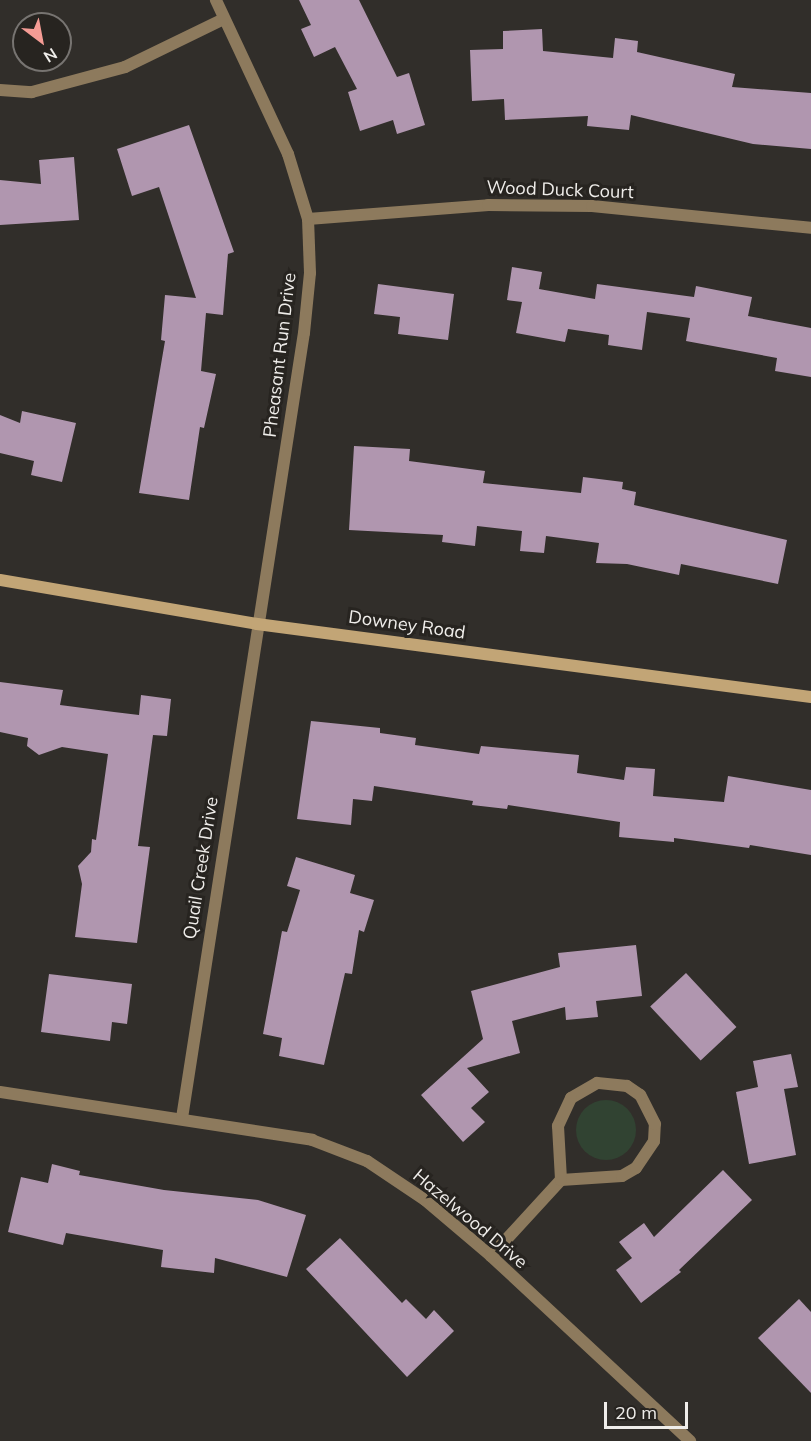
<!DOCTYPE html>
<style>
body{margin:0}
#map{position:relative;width:811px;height:1441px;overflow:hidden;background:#312e2a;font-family:Mulish,sans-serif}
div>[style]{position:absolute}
.green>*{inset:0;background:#314332}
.round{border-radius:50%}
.building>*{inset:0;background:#b096af;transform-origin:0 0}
.street>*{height:12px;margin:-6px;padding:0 6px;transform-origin:6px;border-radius:6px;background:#8d7a5d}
.secondary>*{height:12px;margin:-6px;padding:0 6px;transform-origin:6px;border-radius:6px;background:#c2a576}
span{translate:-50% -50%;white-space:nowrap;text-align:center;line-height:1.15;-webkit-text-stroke:6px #272420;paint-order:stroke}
.street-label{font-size:18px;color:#efedea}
.north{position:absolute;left:12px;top:12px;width:60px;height:60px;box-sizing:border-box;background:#272420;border:2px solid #777471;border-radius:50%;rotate:148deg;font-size:16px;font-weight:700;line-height:24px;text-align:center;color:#efedea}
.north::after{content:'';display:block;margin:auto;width:21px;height:27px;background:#f59c95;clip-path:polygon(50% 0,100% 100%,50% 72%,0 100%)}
.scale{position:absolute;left:604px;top:1402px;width:84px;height:27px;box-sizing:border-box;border:3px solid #efedea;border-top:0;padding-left:8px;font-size:18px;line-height:21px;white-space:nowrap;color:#efedea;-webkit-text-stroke:4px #272420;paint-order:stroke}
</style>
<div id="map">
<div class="green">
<i class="round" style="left:576px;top:1100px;width:60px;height:60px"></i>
</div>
<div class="building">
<i style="clip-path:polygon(299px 0,359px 0,397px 77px,409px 73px,425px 125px,397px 134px,393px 120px,360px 131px,348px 92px,357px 89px,335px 47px,314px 57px,301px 29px,311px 25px)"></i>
<i style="clip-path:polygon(542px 29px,543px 51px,613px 58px,615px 38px,638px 41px,637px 52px,735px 74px,732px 87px,811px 93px,811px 149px,753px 144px,631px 115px,629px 130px,587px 126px,588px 116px,505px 120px,504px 99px,472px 101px,470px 50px,503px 49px,503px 31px)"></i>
<i style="clip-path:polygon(189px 125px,234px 252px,228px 254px,223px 315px,206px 313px,201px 371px,216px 374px,204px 428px,200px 427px,189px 500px,139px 493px,165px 341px,161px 340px,165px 295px,196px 298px,159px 187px,132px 196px,117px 149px)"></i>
<i style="clip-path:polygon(74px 157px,79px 220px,0 225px,0 180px,41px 184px,39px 160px)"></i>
<i style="clip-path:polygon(512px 267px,542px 272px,539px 289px,595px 299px,597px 284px,694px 297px,696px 286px,752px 297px,748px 316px,811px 328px,811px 377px,775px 371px,777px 358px,686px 341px,690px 318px,647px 312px,642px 350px,608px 345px,609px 335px,568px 329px,565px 342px,516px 333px,522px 302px,507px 300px)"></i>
<i style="clip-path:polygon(378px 284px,454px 294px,448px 340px,398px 334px,400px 317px,374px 314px)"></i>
<i style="clip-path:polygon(22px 411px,76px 423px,62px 482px,31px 475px,34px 461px,0 453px,0 415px,20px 423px)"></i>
<i style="clip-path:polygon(354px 446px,410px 449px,409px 461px,485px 471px,483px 483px,581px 493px,583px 477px,623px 482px,622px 489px,636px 492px,634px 505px,787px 540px,778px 584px,681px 564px,679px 575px,627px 564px,596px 563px,599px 543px,546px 536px,544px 553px,520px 551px,522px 531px,477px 526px,475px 546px,442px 542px,443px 535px,349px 530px)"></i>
<i style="clip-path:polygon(0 682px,63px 690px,60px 705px,114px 712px,139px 715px,141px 695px,171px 699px,167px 736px,153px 735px,138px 846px,150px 847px,137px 943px,75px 937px,82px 884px,78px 866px,91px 852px,92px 839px,96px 840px,108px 754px,62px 747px,39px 755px,27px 746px,28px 738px,0 732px)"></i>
<i style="clip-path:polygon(311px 721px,380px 728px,380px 733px,416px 738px,415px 745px,479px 754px,481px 746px,579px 755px,577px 773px,624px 780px,626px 767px,655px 769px,653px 796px,724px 802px,728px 776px,811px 790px,811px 855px,750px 845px,749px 848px,674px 838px,674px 842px,619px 837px,620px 822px,508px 805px,507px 809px,472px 805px,473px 801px,374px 786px,372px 801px,353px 799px,351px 825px,297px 819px)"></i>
<i style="clip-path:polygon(296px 857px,355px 875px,350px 893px,374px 900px,364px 932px,359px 930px,352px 974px,345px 973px,324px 1065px,279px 1056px,282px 1038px,263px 1034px,282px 931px,287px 932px,300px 890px,287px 886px)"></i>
<i style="clip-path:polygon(636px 945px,642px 996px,596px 1001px,598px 1017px,566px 1020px,565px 1007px,512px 1021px,520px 1053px,467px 1068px,489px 1092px,471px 1108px,485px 1122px,463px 1142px,421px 1095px,483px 1039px,471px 991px,560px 967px,558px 953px)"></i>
<i style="left:686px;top:973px;width:74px;height:49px;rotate:47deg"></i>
<i style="clip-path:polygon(49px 974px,132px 984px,127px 1024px,112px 1022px,110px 1041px,41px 1032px)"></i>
<i style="clip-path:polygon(791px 1054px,798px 1087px,784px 1089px,796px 1155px,749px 1164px,736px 1092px,758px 1087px,753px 1061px)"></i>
<i style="clip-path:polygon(52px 1164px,80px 1171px,79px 1175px,164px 1190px,258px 1200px,306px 1215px,287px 1277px,215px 1258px,214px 1273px,161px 1267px,163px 1250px,66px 1233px,63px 1245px,8px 1232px,21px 1177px,48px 1183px)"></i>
<i style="clip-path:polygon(723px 1170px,752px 1200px,679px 1270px,681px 1272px,641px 1303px,616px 1270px,632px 1258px,619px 1242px,644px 1223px,654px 1237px)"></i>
<i style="clip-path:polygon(340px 1238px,402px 1303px,406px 1299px,426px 1319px,434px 1310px,454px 1331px,407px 1377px,306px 1269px)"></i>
<i style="clip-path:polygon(799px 1299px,811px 1312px,811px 1393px,758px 1338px)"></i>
</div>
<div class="street">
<i style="left:0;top:90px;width:32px;rotate:4deg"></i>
<i style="left:32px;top:92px;width:96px;rotate:-15deg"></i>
<i style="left:125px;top:67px;width:110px;rotate:-25.9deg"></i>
<i style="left:308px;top:219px;width:181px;rotate:-4.4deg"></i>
<i style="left:488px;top:205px;width:104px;rotate:0.6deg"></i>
<i style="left:592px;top:206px;width:220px;rotate:5.7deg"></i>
<i style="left:0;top:1092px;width:316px;rotate:8.7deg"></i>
<i style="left:312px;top:1140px;width:59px;rotate:20.9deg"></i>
<i style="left:367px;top:1161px;width:70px;rotate:33.9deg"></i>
<i style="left:425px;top:1200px;width:87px;rotate:40.3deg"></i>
<i style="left:491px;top:1256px;width:272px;rotate:42.9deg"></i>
<i style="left:182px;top:1118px;width:794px;rotate:-81.17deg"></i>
<i style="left:304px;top:333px;width:60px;rotate:-84.3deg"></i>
<i style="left:310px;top:273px;width:54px;rotate:-92.1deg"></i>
<i style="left:308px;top:219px;width:68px;rotate:-107.1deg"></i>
<i style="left:288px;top:154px;width:170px;rotate:-115.1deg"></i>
<i style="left:491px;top:1256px;width:103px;rotate:-47.4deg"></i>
<i style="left:561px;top:1180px;width:61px;rotate:-3.8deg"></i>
<i style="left:622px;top:1176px;width:16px;rotate:-30deg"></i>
<i style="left:636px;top:1168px;width:32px;rotate:-56deg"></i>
<i style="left:654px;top:1141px;width:17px;rotate:-87deg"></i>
<i style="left:655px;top:1124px;width:33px;rotate:-117deg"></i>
<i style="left:640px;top:1095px;width:16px;rotate:-145deg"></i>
<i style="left:627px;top:1086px;width:30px;rotate:-174deg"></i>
<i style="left:597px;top:1083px;width:30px;rotate:150deg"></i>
<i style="left:571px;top:1098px;width:31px;rotate:115deg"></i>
<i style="left:558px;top:1126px;width:54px;rotate:86.8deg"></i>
</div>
<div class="secondary">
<i style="left:0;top:580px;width:261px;rotate:9.7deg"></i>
<i style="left:257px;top:624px;width:559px;rotate:7.51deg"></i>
</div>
<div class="street-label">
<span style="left:560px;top:190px;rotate:2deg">Wood Duck Court</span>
<span style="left:280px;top:355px;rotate:-83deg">Pheasant Run Drive</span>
<span style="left:407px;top:625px;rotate:8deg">Downey Road</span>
<span style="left:201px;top:868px;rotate:-81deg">Quail Creek Drive</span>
<span style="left:470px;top:1219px;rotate:40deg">Hazelwood Drive</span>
</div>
<div class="north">N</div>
<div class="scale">20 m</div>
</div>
